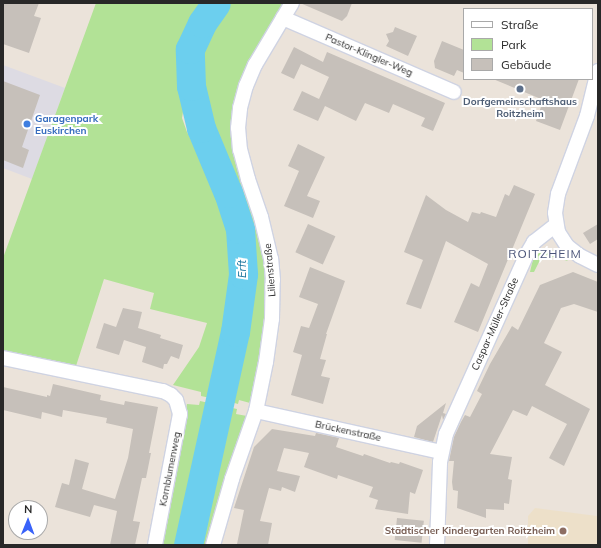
<!DOCTYPE html>
<meta charset="utf-8">
<style>
body{margin:0}
#map{position:relative;width:601px;height:548px;overflow:hidden;background:#ebe3da;font-family:Mulish,sans-serif}
div>[style]{position:absolute}
.industrial>*{inset:0;background:#dddbe3}
.education>*{inset:0;background:#ede0c9}
.green>*{inset:0;background:#b2e296}
.river>*{height:29px;margin:-14.5px;padding:0 14.5px;transform-origin:14.5px;border-radius:14.5px;background:#6ccfee}
.building>*{inset:0;background:#c6c0ba;transform-origin:0 0}
.roads{filter:drop-shadow(1px 0 #cfd3e2) drop-shadow(-1px 0 #cfd3e2) drop-shadow(0 1px #cfd3e2) drop-shadow(0 -1px #cfd3e2)}
.minor>*{height:14px;margin:-7px;padding:0 7px;transform-origin:7px;border-radius:7px;background:#fff}
.dots>*{width:11px;height:11px;translate:-50% -50%;box-sizing:border-box;border:2px solid #fff;border-radius:50%}
span{translate:-50% -50%;white-space:nowrap;text-align:center;line-height:1.15;-webkit-text-stroke:4px #fff;paint-order:stroke}
.street-label{font-size:10px;color:#282828}
.service-label{font-size:10px;color:#4e5e75;font-weight:700}
.shop-label{font-size:10px;color:#366cbe;font-weight:700}
.left{translate:0 -50%;text-align:left}
.education-label{font-size:10px;color:#785e54;font-weight:700}
.right{translate:-100% -50%;text-align:right}
.water-label{font-size:11px;color:#0e6c97;font-style:italic}
.quarter-label{font-size:12px;color:#495378;letter-spacing:1px}
.frame{position:absolute;inset:0;border:4px solid #282828;pointer-events:none}
.legend{position:absolute;left:463px;top:8px;width:130px;height:72px;box-sizing:border-box;background:#fff;border:1px solid #a9a9a9;margin:0;padding:5px 7px;list-style:none;font-size:12px;color:#282828}
.legend li{display:flex;align-items:center;gap:8px;height:20px}
.legend b{width:20px;border:1px solid #a9a9a9}
.north{position:absolute;left:8px;top:500px;width:40px;height:40px;box-sizing:border-box;background:#fff;border:1px solid #a9a9a9;border-radius:50%;rotate:1deg;font-size:11px;font-weight:700;line-height:16px;text-align:center;color:#282828}
.north::after{content:'';display:block;margin:auto;width:14px;height:18px;background:#3962f9;clip-path:polygon(50% 0,100% 100%,50% 72%,0 100%)}
</style>
<div id="map">
<div class="industrial">
<i style="clip-path:polygon(3px 65px,65px 88px,32px 179px,3px 168px)"></i>
</div>
<div class="education">
<i style="clip-path:polygon(535px 508px,597px 516px,598px 511px,598px 545px,528px 545px,528px 516px)"></i>
</div>
<div class="green">
<i style="clip-path:polygon(96px 3px,208px 3px,195px 21px,184px 41px,179px 79px,185px 99px,182px 118px,187px 132px,219px 193px,235px 239px,238px 257px,234px 294px,219px 366px,215px 399px,201px 396px,201px 392px,173px 385px,199px 347px,207px 323px,150px 309px,154px 293px,104px 279px,76px 366px,3px 351px,3px 258px)"></i>
<i style="clip-path:polygon(223px 3px,285px 3px,258px 49px,235px 157px,254px 217px,263px 252px,266px 294px,262px 341px,250px 403px,239px 400px,238px 404px,227px 401px,247px 305px,250px 286px,249px 253px,240px 211px,215px 139px,201px 87px,196px 54px,199px 45px)"></i>
<i style="clip-path:polygon(546px 250px,557px 251px,568px 261px,554px 257px,545px 258px,539px 262px,534px 272px,530px 272px,533px 259px,539px 253px)"></i>
<i style="clip-path:polygon(200px 401px,209px 403px,193px 485px,190px 510px,182px 545px,159px 545px,187px 404px,199px 405px)"></i>
<i style="clip-path:polygon(223px 406px,237px 409px,236px 414px,247px 416px,226px 477px,207px 545px,195px 545px)"></i>
</div>
<div class="river">
<i style="left:188px;top:545px;width:218px;rotate:-77.6deg"></i>
<i style="left:235px;top:332px;width:59px;rotate:-82.1deg"></i>
<i style="left:243px;top:274px;width:45px;rotate:-93.8deg"></i>
<i style="left:240px;top:229px;width:38px;rotate:-108deg"></i>
<i style="left:228px;top:193px;width:70px;rotate:-112.6deg"></i>
<i style="left:201px;top:128px;width:43px;rotate:-103.4deg"></i>
<i style="left:191px;top:86px;width:37px;rotate:-92deg"></i>
<i style="left:190px;top:49px;width:29px;rotate:-65deg"></i>
<i style="left:202px;top:23px;width:24px;rotate:-55deg"></i>
</div>
<div class="building">
<i style="clip-path:polygon(3px 3px,39px 3px,34px 16px,41px 18px,29px 53px,3px 44px)"></i>
<i style="clip-path:polygon(300px 3px,352px 3px,347px 16px,342px 21px)"></i>
<i style="clip-path:polygon(395px 27px,417px 36px,408px 56px,386px 46px,389px 41px,386px 34px,393px 32px)"></i>
<i style="clip-path:polygon(442px 41px,464px 50px,464px 73px,457px 70px,454px 76px,435px 68px,434px 61px)"></i>
<i style="clip-path:polygon(294px 47px,323px 62px,327px 52px,445px 103px,433px 131px,421px 126px,425px 118px,393px 104px,389px 113px,365px 103px,356px 121px,325px 106px,318px 121px,293px 110px,302px 91px,319px 99px,329px 77px,301px 64px,294px 79px,281px 73px)"></i>
<i style="clip-path:polygon(493px 79px,579px 79px,560px 130px,536px 121px,542px 104px,539px 103px,541px 99px)"></i>
<i style="clip-path:polygon(3px 81px,40px 95px,22px 147px,29px 150px,23px 168px,3px 160px)"></i>
<i style="clip-path:polygon(298px 144px,325px 157px,307px 196px,320px 201px,313px 218px,284px 206px,299px 171px,288px 166px)"></i>
<i style="clip-path:polygon(514px 185px,535px 194px,478px 332px,454px 322px,471px 283px,479px 287px,488px 264px,446px 241px,421px 309px,406px 304px,423px 260px,404px 252px,426px 195px,446px 210px,468px 222px,472px 212px,480px 214px,481px 212px,496px 217px,505px 194px,509px 196px)"></i>
<i style="left:308px;top:224px;width:30px;height:31px;rotate:24deg"></i>
<i style="clip-path:polygon(598px 224px,598px 239px,590px 244px,583px 233px)"></i>
<i style="clip-path:polygon(310px 267px,345px 281px,326px 334px,327px 334px,320px 359px,326px 360px,321px 376px,330px 378px,323px 404px,291px 395px,302px 355px,293px 352px,301px 326px,309px 328px,318px 304px,299px 297px)"></i>
<i style="clip-path:polygon(573px 272px,598px 282px,598px 312px,574px 304px,561px 308px,544px 343px,562px 352px,545px 385px,590px 409px,564px 466px,549px 458px,567px 424px,532px 406px,527px 416px,513px 410px,490px 454px,512px 457px,508px 479px,512px 480px,509px 504px,504px 503px,504px 510px,486px 509px,486px 518px,457px 508px,458px 491px,453px 490px,452px 482px,454px 461px,449px 461px,454px 437px,461px 422px,465px 415px,470px 417px,482px 394px,477px 391px,490px 364px,512px 326px,518px 330px,540px 285px)"></i>
<i style="clip-path:polygon(123px 308px,142px 312px,138px 328px,161px 335px,160px 338px,183px 345px,179px 359px,171px 356px,167px 364px,164px 364px,163px 369px,142px 362px,146px 347px,124px 340px,119px 355px,96px 348px,104px 323px,116px 327px)"></i>
<i style="clip-path:polygon(53px 384px,101px 395px,100px 400px,124px 405px,125px 401px,158px 407px,149px 453px,151px 453px,146px 478px,142px 478px,133px 521px,140px 522px,135px 545px,110px 545px,117px 511px,94px 505px,90px 517px,55px 507px,62px 483px,69px 485px,75px 459px,89px 463px,82px 489px,115px 499px,128px 458px,133px 429px,106px 423px,107px 418px,63px 410px,62px 417px,42px 412px,41px 419px,3px 410px,3px 387px,47px 397px,47px 395px,50px 396px)"></i>
<i style="clip-path:polygon(446px 403px,443px 413px,446px 414px,443px 420px,442px 415px,433px 442px,414px 437px,417px 426px)"></i>
<i style="clip-path:polygon(272px 429px,315px 436px,316px 433px,339px 438px,336px 447px,363px 456px,364px 454px,390px 463px,391px 462px,399px 464px,400px 462px,423px 470px,415px 494px,410px 492px,408px 514px,375px 509px,378px 500px,369px 497px,373px 487px,338px 475px,337px 479px,304px 467px,309px 453px,284px 448px,277px 471px,300px 476px,295px 492px,282px 487px,281px 491px,269px 488px,260px 521px,272px 523px,268px 545px,237px 544px,244px 510px,234px 508px,254px 447px)"></i>
<i style="left:397px;top:518px;width:27px;height:22px;rotate:6deg"></i>
</div>
<div class="roads">
<div class="minor">
<i style="left:283px;top:18px;width:186px;rotate:23.4deg"></i>
<i style="left:598px;top:71px;width:46px;rotate:103.7deg"></i>
<i style="left:587px;top:116px;width:83px;rotate:110.4deg"></i>
<i style="left:558px;top:194px;width:19px;rotate:99deg"></i>
<i style="left:555px;top:213px;width:19px;rotate:81deg"></i>
<i style="left:558px;top:232px;width:17px;rotate:57deg"></i>
<i style="left:567px;top:246px;width:16px;rotate:38deg"></i>
<i style="left:580px;top:256px;width:20px;rotate:27deg"></i>
<i style="left:3px;top:358px;width:163px;rotate:11.7deg"></i>
<i style="left:163px;top:391px;width:9px;rotate:27deg"></i>
<i style="left:171px;top:395px;width:7px;rotate:45deg"></i>
<i style="left:176px;top:400px;width:15px;rotate:74deg"></i>
<i style="left:180px;top:414px;width:133px;rotate:100.8deg"></i>
<i style="left:256px;top:411px;width:189px;rotate:12.5deg"></i>
<i style="left:213px;top:545px;width:69px;rotate:-73.9deg"></i>
<i style="left:232px;top:479px;width:72px;rotate:-70.6deg"></i>
<i style="left:256px;top:411px;width:50px;rotate:-78.5deg"></i>
<i style="left:266px;top:362px;width:43px;rotate:-82.1deg"></i>
<i style="left:272px;top:319px;width:39px;rotate:-89deg"></i>
<i style="left:273px;top:280px;width:21px;rotate:-95deg"></i>
<i style="left:271px;top:259px;width:43px;rotate:-103.4deg"></i>
<i style="left:261px;top:217px;width:40px;rotate:-108.9deg"></i>
<i style="left:248px;top:179px;width:30px;rotate:-105deg"></i>
<i style="left:240px;top:150px;width:22px;rotate:-95deg"></i>
<i style="left:238px;top:128px;width:20px;rotate:-84deg"></i>
<i style="left:240px;top:108px;width:23px;rotate:-75deg"></i>
<i style="left:246px;top:86px;width:23px;rotate:-67deg"></i>
<i style="left:255px;top:65px;width:72px;rotate:-59.2deg"></i>
<i style="left:437px;top:545px;width:83px;rotate:-87.9deg"></i>
<i style="left:440px;top:462px;width:29px;rotate:-78deg"></i>
<i style="left:446px;top:434px;width:197px;rotate:-65.8deg"></i>
<i style="left:527px;top:254px;width:14px;rotate:-60deg"></i>
<i style="left:534px;top:242px;width:28px;rotate:-38deg"></i>
</div>
</div>
<div class="dots">
<i style="left:520px;top:89px;background:#5c6f8a"></i>
<i style="left:27px;top:124px;background:#3f7fe0"></i>
<i style="left:563px;top:531px;background:#8d6e63"></i>
</div>
<div class="street-label">
<span style="left:369px;top:55px;rotate:23deg">Pastor-Klingler-Weg</span>
<span style="left:270px;top:270px;rotate:-95deg">Lilienstraße</span>
<span style="left:495px;top:324px;rotate:-66deg">Caspar-Müller-Straße</span>
<span style="left:348px;top:431px;rotate:12deg">Brückenstraße</span>
<span style="left:170px;top:469px;rotate:-79deg">Kornblumenweg</span>
</div>
<div class="service-label">
<span style="left:520px;top:107px">Dorfgemeinschaftshaus<br>Roitzheim</span>
</div>
<div class="shop-label">
<span class="left" style="left:35px;top:124px">Garagenpark<br>Euskirchen</span>
</div>
<div class="education-label">
<span class="right" style="left:555px;top:531px">Städtischer Kindergarten Roitzheim</span>
</div>
<div class="water-label">
<span style="left:242px;top:269px;rotate:-90deg">Erft</span>
</div>
<div class="quarter-label">
<span style="left:545px;top:254px">ROITZHEIM</span>
</div>
<div class="frame"></div>
<ul class="legend">
<li><b style="height:5px;background:#fff"></b>Straße</li>
<li><b style="height:11px;background:#b2e296"></b>Park</li>
<li><b style="height:11px;background:#c6c0ba"></b>Gebäude</li>
</ul>
<div class="north">N</div>
</div>
